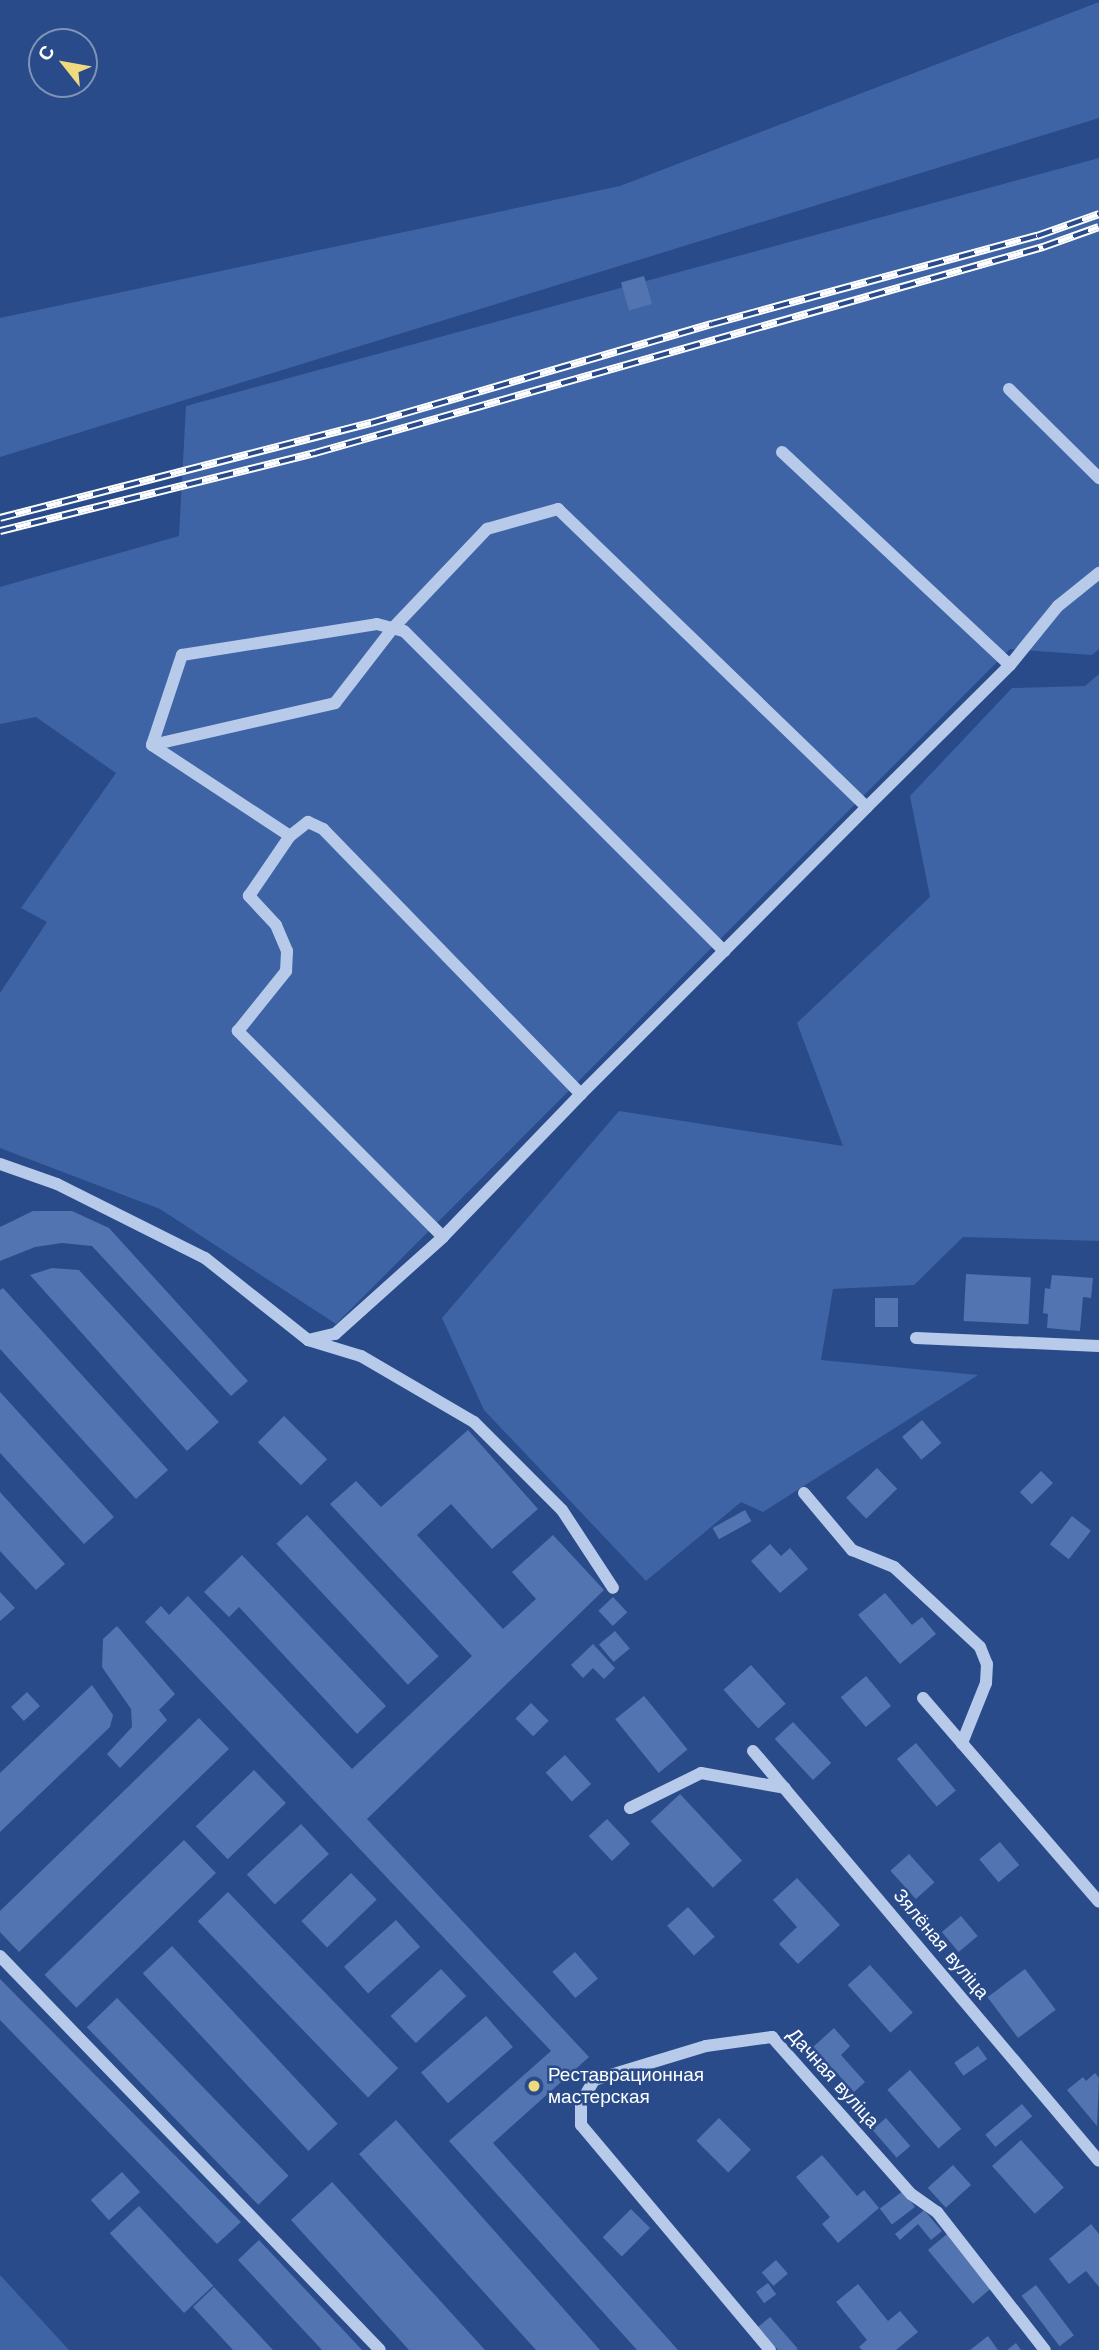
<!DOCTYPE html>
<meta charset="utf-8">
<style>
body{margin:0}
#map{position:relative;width:1099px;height:2350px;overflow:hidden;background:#294b8a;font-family:"Work Sans",sans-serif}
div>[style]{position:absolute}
.green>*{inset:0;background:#3e64a6}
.building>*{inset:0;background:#5274b1;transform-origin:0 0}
.minor>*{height:12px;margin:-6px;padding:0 6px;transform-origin:6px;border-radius:6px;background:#b7cae9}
.rail>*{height:8px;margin-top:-4px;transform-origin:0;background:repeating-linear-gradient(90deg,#294b8a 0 16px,#fff 0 32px);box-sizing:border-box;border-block:2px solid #fff}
.dots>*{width:19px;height:19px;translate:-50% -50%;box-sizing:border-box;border:4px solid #294b8a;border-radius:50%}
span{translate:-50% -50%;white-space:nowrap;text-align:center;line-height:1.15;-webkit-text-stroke:5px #294b8a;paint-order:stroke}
.street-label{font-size:19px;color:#fff}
.poi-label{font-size:19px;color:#fff}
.left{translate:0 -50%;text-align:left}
.north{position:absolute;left:28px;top:28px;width:70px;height:70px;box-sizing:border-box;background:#294b8a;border:2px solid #7f93b9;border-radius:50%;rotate:301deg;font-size:19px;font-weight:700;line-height:28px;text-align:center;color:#fff}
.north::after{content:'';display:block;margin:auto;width:24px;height:32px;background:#f0d97e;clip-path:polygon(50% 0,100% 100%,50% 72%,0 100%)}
</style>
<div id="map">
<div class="green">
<i style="clip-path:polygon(1099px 2px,1099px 118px,0 457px,0 318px,620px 186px)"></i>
<i style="clip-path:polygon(1099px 158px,1099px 649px,1092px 655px,1010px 649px,336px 1324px,160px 1209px,0 1148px,0 993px,47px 922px,21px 908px,116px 773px,36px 717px,0 724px,0 587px,179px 536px,186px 406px)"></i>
<i style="clip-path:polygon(1099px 674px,1099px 1241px,963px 1237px,914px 1285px,833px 1289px,821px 1360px,978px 1375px,763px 1512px,741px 1502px,646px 1581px,484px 1410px,442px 1318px,619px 1111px,843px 1146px,797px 1023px,930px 897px,910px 796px,1012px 688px,1085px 686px)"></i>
<i style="clip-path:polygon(0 2275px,69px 2350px,0 2350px)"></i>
</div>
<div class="building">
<i style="left:644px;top:276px;width:29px;height:24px;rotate:74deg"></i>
<i style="clip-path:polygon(33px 1211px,72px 1211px,109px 1228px,248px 1381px,231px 1396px,92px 1246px,62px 1243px,35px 1247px,0 1261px,0 1227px)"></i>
<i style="clip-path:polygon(52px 1268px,79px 1270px,219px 1422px,187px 1451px,30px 1275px)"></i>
<i style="left:966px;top:1274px;width:65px;height:47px;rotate:3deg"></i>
<i style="clip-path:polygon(1052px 1275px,1093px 1278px,1091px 1298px,1083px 1297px,1080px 1331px,1047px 1328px,1048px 1314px,1043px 1313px,1045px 1288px,1050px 1289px)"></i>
<i style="clip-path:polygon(3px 1288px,168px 1470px,136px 1499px,0 1349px,0 1290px)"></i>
<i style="left:875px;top:1298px;width:23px;height:29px"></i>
<i style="clip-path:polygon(0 1392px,114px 1517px,84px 1544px,0 1453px)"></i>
<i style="left:284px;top:1416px;width:61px;height:37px;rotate:45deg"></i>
<i style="left:922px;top:1420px;width:30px;height:26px;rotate:50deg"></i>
<i style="clip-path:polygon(468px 1430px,538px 1509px,492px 1549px,451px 1504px,417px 1535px,503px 1629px,536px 1599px,512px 1572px,553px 1535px,604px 1590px,367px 1819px,589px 2057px,493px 2143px,678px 2350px,637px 2350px,449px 2141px,551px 2051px,145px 1622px,161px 1606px,169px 1615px,188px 1596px,352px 1769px,472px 1656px,330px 1504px,356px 1481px,381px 1507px)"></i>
<i style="left:877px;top:1468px;width:29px;height:43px;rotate:46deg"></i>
<i style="left:1041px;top:1471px;width:17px;height:30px;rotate:45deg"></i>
<i style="clip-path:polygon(0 1492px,65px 1564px,36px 1590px,0 1551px)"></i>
<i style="left:745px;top:1510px;width:13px;height:37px;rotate:61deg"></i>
<i style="left:307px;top:1515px;width:193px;height:42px;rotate:47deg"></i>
<i style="left:1072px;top:1516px;width:24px;height:36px;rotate:38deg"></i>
<i style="clip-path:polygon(770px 1544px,781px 1556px,790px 1548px,808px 1569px,780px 1593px,751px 1561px)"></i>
<i style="clip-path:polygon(242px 1555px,386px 1706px,357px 1734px,239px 1607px,229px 1617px,204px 1592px)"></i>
<i style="clip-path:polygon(0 1592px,15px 1608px,0 1621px)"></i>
<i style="clip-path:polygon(885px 1593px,912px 1625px,922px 1617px,936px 1634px,900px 1664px,858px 1615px)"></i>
<i style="left:613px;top:1597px;width:21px;height:20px;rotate:47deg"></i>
<i style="clip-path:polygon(117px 1626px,175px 1694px,159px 1710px,167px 1720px,120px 1768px,107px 1754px,132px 1727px,131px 1709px,102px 1667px,103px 1639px)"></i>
<i style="left:615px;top:1631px;width:23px;height:21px;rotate:50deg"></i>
<i style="clip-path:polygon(593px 1644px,615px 1668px,604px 1679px,593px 1668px,583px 1678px,571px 1665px)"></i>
<i style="left:751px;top:1665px;width:52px;height:37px;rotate:48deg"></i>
<i style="left:866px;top:1676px;width:39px;height:33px;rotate:50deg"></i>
<i style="clip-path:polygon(92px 1685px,113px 1715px,110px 1727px,0 1832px,0 1773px)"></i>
<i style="left:27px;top:1692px;width:19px;height:22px;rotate:47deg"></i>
<i style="left:644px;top:1696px;width:69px;height:37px;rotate:51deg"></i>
<i style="left:531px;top:1703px;width:25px;height:22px;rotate:45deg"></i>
<i style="clip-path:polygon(199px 1718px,229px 1749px,19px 1952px,0 1932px,0 1911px)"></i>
<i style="left:793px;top:1722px;width:56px;height:25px;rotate:47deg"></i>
<i style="left:916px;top:1743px;width:62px;height:25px;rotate:50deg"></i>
<i style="left:565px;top:1755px;width:39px;height:26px;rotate:48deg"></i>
<i style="left:254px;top:1770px;width:46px;height:81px;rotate:46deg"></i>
<i style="left:680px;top:1794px;width:91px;height:40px;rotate:47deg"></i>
<i style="left:607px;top:1819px;width:34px;height:25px;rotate:47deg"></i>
<i style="left:301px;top:1824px;width:41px;height:74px;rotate:47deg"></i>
<i style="left:184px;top:1840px;width:46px;height:194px;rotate:46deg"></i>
<i style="left:1000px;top:1842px;width:30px;height:27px;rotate:50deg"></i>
<i style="left:909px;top:1854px;width:38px;height:25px;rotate:48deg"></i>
<i style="left:351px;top:1873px;width:37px;height:69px;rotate:46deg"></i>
<i style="clip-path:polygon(797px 1878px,840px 1925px,798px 1964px,779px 1944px,797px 1927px,773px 1900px)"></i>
<i style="left:228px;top:1892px;width:245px;height:42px;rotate:46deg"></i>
<i style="left:688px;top:1907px;width:40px;height:28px;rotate:48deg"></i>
<i style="left:961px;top:1916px;width:26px;height:25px;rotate:50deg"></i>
<i style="left:396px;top:1920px;width:36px;height:70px;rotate:48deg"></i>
<i style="left:172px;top:1946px;width:243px;height:40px;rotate:47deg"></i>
<i style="left:575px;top:1952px;width:35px;height:30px;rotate:49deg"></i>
<i style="left:870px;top:1965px;width:64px;height:30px;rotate:48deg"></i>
<i style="left:441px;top:1969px;width:37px;height:69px;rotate:47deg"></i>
<i style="left:1025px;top:1969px;width:51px;height:47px;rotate:53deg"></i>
<i style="clip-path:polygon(0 1979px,241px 2222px,217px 2244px,0 2020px)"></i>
<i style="left:117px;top:1998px;width:247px;height:42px;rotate:46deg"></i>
<i style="left:486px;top:2016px;width:41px;height:86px;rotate:49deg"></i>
<i style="clip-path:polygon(834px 2028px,850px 2046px,841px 2055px,865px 2082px,854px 2092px,813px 2047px)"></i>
<i style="left:978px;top:2046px;width:16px;height:29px;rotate:55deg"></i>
<i style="left:910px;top:2070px;width:78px;height:30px;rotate:49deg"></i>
<i style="clip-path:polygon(1095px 2073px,1099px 2078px,1097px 2126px,1067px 2090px,1083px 2077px,1086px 2081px)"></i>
<i style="left:1022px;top:2104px;width:16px;height:48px;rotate:50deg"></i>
<i style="left:719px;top:2118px;width:45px;height:32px;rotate:45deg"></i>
<i style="left:886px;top:2118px;width:37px;height:18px;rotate:49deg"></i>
<i style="clip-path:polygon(396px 2120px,600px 2350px,536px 2350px,359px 2154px)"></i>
<i style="left:1021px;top:2140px;width:64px;height:39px;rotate:48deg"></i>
<i style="clip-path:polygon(822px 2155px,857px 2196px,864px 2190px,879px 2208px,838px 2243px,822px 2224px,830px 2217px,796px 2177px)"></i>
<i style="left:953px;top:2165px;width:27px;height:34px;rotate:48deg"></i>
<i style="left:122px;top:2172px;width:27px;height:42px;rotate:48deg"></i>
<i style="clip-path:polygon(332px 2182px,485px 2350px,409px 2350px,291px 2220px)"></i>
<i style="left:903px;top:2191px;width:20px;height:29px;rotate:53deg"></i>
<i style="left:139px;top:2206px;width:109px;height:40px;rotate:47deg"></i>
<i style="left:631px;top:2209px;width:27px;height:40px;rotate:45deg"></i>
<i style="clip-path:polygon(924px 2210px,942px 2231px,931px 2240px,918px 2224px,900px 2240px,895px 2234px)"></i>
<i style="clip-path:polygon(1091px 2224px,1099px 2234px,1099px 2287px,1086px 2271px,1069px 2284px,1049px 2259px)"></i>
<i style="left:947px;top:2234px;width:70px;height:25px;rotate:50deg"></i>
<i style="clip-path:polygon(259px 2240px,362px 2350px,322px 2350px,238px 2260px)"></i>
<i style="left:776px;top:2260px;width:18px;height:19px;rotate:49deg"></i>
<i style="left:768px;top:2283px;width:14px;height:15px;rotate:54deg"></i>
<i style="clip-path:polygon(858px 2284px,888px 2321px,900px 2311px,918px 2332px,896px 2350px,862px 2350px,859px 2347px,867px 2340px,836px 2302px)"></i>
<i style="left:1036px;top:2285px;width:63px;height:18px;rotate:53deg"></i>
<i style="clip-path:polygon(214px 2287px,273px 2350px,233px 2350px,193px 2307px)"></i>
<i style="clip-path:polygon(770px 2317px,798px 2349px,796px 2350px,778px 2350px,758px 2327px)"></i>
<i style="clip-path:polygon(988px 2336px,998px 2350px,970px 2350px)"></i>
<i style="clip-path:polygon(1016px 2343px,1021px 2350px,1007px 2350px)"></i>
</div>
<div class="minor">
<i style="left:1009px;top:389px;width:127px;rotate:44.7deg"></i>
<i style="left:782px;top:452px;width:312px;rotate:43.1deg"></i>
<i style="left:1010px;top:665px;width:202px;rotate:135.2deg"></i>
<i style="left:1010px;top:665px;width:76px;rotate:-50.9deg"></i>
<i style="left:1058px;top:606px;width:53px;rotate:-38.8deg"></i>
<i style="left:152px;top:745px;width:188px;rotate:-12.9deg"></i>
<i style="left:335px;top:703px;width:95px;rotate:-52.3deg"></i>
<i style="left:393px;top:628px;width:137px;rotate:-46.5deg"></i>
<i style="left:487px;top:529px;width:74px;rotate:-15.7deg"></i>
<i style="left:558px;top:509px;width:429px;rotate:44deg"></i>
<i style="left:867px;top:807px;width:203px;rotate:134.8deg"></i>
<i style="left:290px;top:836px;width:165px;rotate:-146.6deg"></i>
<i style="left:152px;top:745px;width:95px;rotate:-71.6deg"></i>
<i style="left:182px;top:655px;width:197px;rotate:-9deg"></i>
<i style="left:377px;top:624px;width:28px;rotate:15deg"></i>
<i style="left:404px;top:631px;width:453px;rotate:45deg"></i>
<i style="left:724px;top:951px;width:202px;rotate:135deg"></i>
<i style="left:0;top:1164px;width:60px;rotate:19.3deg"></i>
<i style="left:57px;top:1184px;width:165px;rotate:26.6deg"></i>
<i style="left:205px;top:1258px;width:132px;rotate:38.5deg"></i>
<i style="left:308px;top:1340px;width:55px;rotate:16.8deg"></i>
<i style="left:361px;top:1356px;width:131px;rotate:30.3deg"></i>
<i style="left:474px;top:1422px;width:124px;rotate:45deg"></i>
<i style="left:562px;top:1510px;width:93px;rotate:56.8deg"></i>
<i style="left:916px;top:1338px;width:183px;rotate:2.5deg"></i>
<i style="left:308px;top:1340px;width:28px;rotate:-13deg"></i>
<i style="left:335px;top:1334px;width:145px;rotate:-41.9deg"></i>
<i style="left:443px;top:1237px;width:291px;rotate:-134.9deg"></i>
<i style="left:238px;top:1031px;width:77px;rotate:-51.3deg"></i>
<i style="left:286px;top:971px;width:20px;rotate:-87deg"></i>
<i style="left:287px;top:951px;width:28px;rotate:-113deg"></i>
<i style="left:276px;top:925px;width:40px;rotate:-133deg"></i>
<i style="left:249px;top:896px;width:73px;rotate:-55.7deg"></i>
<i style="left:290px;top:836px;width:23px;rotate:-38deg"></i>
<i style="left:308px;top:822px;width:17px;rotate:25deg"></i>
<i style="left:323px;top:829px;width:370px;rotate:45.8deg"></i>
<i style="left:581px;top:1094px;width:199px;rotate:134deg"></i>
<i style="left:804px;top:1493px;width:75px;rotate:49.9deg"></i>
<i style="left:852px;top:1550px;width:45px;rotate:22deg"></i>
<i style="left:894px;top:1567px;width:117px;rotate:42.9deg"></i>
<i style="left:980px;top:1647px;width:18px;rotate:68deg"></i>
<i style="left:987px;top:1664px;width:19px;rotate:93deg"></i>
<i style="left:986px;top:1683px;width:65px;rotate:111.8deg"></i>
<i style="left:923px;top:1698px;width:269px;rotate:49.2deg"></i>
<i style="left:753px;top:1751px;width:536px;rotate:49.84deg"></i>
<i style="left:630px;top:1808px;width:79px;rotate:-26.2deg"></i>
<i style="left:701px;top:1773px;width:85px;rotate:10.1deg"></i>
<i style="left:0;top:1956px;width:547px;rotate:46.04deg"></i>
<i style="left:770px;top:2350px;width:294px;rotate:-130deg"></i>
<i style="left:581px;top:2125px;width:23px;rotate:-90deg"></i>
<i style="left:581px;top:2102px;width:26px;rotate:-59deg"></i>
<i style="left:594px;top:2080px;width:117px;rotate:-16.9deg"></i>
<i style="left:706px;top:2046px;width:67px;rotate:-7.8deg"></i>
<i style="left:772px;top:2037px;width:210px;rotate:48.5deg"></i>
<i style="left:911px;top:2194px;width:32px;rotate:35deg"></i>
<i style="left:937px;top:2212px;width:175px;rotate:52deg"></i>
</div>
<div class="rail">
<i style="left:0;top:518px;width:383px;rotate:-14.4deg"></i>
<i style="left:371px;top:423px;width:355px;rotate:-16.2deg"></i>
<i style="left:712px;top:324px;width:337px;rotate:-15.2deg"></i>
<i style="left:1037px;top:236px;width:66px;rotate:-19.5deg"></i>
<i style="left:0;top:531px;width:325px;rotate:-13.9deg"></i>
<i style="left:315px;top:453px;width:757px;rotate:-15.8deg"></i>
<i style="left:1043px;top:247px;width:59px;rotate:-19.7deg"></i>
</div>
<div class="dots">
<i style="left:534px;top:2086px;background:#f0d97e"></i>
</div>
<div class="street-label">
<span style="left:941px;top:1944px;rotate:50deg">Зялёная вуліца</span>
<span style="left:833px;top:2078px;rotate:48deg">Дачная вуліца</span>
</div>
<div class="poi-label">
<span class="left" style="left:548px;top:2086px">Реставрационная<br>мастерская</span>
</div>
<div class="north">С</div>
</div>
